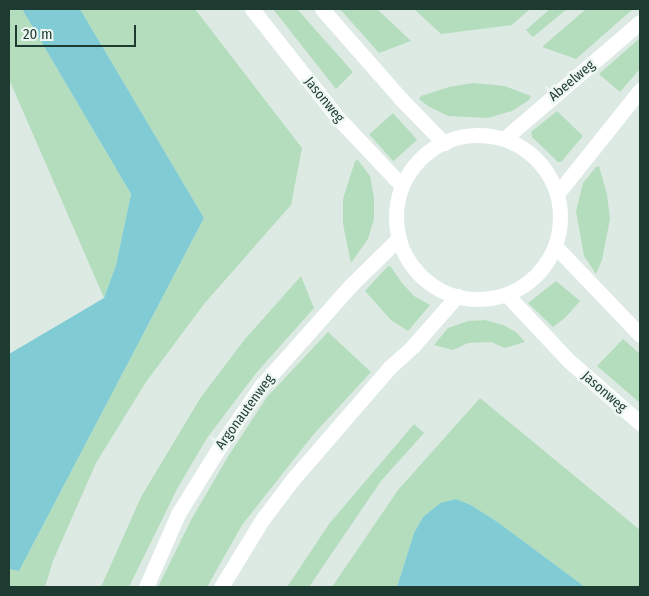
<!DOCTYPE html>
<style>
body{margin:0}
#map{position:relative;width:649px;height:596px;overflow:hidden;background:#ddeae4;font-family:"Fira Sans Condensed",sans-serif}
div>[style]{position:absolute}
.green>*{inset:0;background:#b4ddbd;transform-origin:0 0}
.water>*{inset:0;background:#81ccd4}
.minor>*{height:15px;margin:-7.5px;padding:0 7.5px;transform-origin:7.5px;border-radius:7.5px;background:#fff}
.minor>.ring{margin:-7.5px;padding:0;box-sizing:content-box;background:none;border:15px solid #fff;border-radius:50%}
span{translate:-50% -50%;white-space:nowrap;text-align:center;line-height:1.15;-webkit-text-stroke:5px #eef7f2;paint-order:stroke}
.street-label{font-size:14px;color:#1e3b31}
.frame{position:absolute;inset:0;border:10px solid #1e3b31;pointer-events:none}
.scale{position:absolute;left:15px;top:25px;width:121px;height:22px;box-sizing:border-box;border:2px solid #1e3b31;border-top:0;padding-left:6px;font-size:15px;line-height:18px;white-space:nowrap;color:#1e3b31;-webkit-text-stroke:4px #eef7f2;paint-order:stroke}
</style>
<div id="map">
<div class="green">
<i style="clip-path:polygon(9px 9px,22px 9px,131px 194px,116px 265px,104px 298px,9px 79px)"></i>
<i style="clip-path:polygon(80px 9px,195px 9px,302px 148px,291px 205px,204px 304px,146px 382px,96px 463px,53px 561px,45px 587px,9px 587px,9px 569px,19px 571px,204px 218px)"></i>
<i style="clip-path:polygon(273px 9px,297px 9px,353px 72px,336px 89px)"></i>
<i style="clip-path:polygon(340px 9px,377px 9px,411px 41px,379px 53px)"></i>
<i style="clip-path:polygon(414px 9px,530px 9px,512px 25px,441px 34px)"></i>
<i style="clip-path:polygon(550px 9px,567px 9px,533px 37px,526px 30px)"></i>
<i style="clip-path:polygon(586px 9px,633px 9px,576px 59px,542px 47px)"></i>
<i style="clip-path:polygon(640px 38px,640px 69px,620px 92px,599px 74px)"></i>
<i style="clip-path:polygon(473px 83px,505px 86px,531px 96px,529px 100px,512px 111px,488px 118px,448px 116px,428px 106px,419px 99px,421px 96px,449px 87px)"></i>
<i style="clip-path:polygon(557px 111px,583px 136px,561px 162px,558px 162px,532px 137px,531px 132px)"></i>
<i style="left:393px;top:113px;width:36px;height:32px;rotate:48deg"></i>
<i style="clip-path:polygon(358px 160px,370px 176px,374px 198px,374px 219px,368px 239px,351px 263px,343px 224px,343px 199px,355px 161px)"></i>
<i style="clip-path:polygon(599px 166px,607px 194px,610px 219px,602px 260px,596px 274px,584px 256px,576px 211px,583px 183px,596px 167px)"></i>
<i style="clip-path:polygon(388px 266px,391px 267px,402px 283px,414px 296px,430px 305px,408px 331px,391px 320px,365px 291px)"></i>
<i style="clip-path:polygon(301px 276px,314px 308px,257px 372px,207px 438px,177px 489px,129px 587px,101px 587px,141px 497px,201px 397px,245px 339px)"></i>
<i style="clip-path:polygon(556px 281px,580px 301px,566px 317px,553px 327px,528px 303px)"></i>
<i style="clip-path:polygon(485px 320px,503px 325px,516px 332px,525px 342px,505px 348px,491px 342px,468px 343px,453px 350px,434px 345px,448px 328px,468px 321px)"></i>
<i style="clip-path:polygon(328px 332px,371px 372px,313px 435px,242px 525px,207px 587px,158px 587px,191px 520px,229px 455px,267px 397px)"></i>
<i style="clip-path:polygon(623px 339px,640px 354px,640px 403px,597px 366px)"></i>
<i style="clip-path:polygon(480px 398px,640px 530px,640px 587px,585px 587px,499px 523px,471px 505px,456px 499px,440px 503px,423px 517px,414px 533px,397px 587px,332px 587px,398px 490px)"></i>
<i style="clip-path:polygon(414px 424px,424px 433px,381px 481px,309px 587px,287px 587px,329px 524px)"></i>
</div>
<div class="water">
<i style="clip-path:polygon(22px 9px,80px 9px,204px 218px,19px 571px,9px 569px,9px 354px,104px 298px,116px 265px,131px 194px)"></i>
<i style="clip-path:polygon(456px 499px,471px 505px,499px 523px,585px 587px,397px 587px,414px 533px,423px 517px,440px 503px)"></i>
</div>
<div class="minor">
<i style="left:252px;top:9px;width:139px;rotate:51.7deg"></i>
<i style="left:338px;top:118px;width:93px;rotate:46.7deg"></i>
<i style="left:322px;top:9px;width:120px;rotate:48.7deg"></i>
<i style="left:401px;top:99px;width:62px;rotate:45.7deg"></i>
<i class="ring" style="left:396px;top:135px;width:149px;height:149px"></i>
<i style="left:504px;top:139px;width:179px;rotate:-40.7deg"></i>
<i style="left:557px;top:194px;width:133px;rotate:-51.4deg"></i>
<i style="left:555px;top:246px;width:123px;rotate:46.3deg"></i>
<i style="left:507px;top:295px;width:89px;rotate:46.8deg"></i>
<i style="left:568px;top:360px;width:96px;rotate:41.2deg"></i>
<i style="left:146px;top:587px;width:80px;rotate:-66.3deg"></i>
<i style="left:178px;top:514px;width:80px;rotate:-58.3deg"></i>
<i style="left:220px;top:446px;width:73px;rotate:-55.7deg"></i>
<i style="left:261px;top:386px;width:135px;rotate:-48.3deg"></i>
<i style="left:351px;top:285px;width:67px;rotate:-44.4deg"></i>
<i style="left:221px;top:587px;width:79px;rotate:-58.5deg"></i>
<i style="left:262px;top:520px;width:51px;rotate:-52.9deg"></i>
<i style="left:293px;top:479px;width:148px;rotate:-49.1deg"></i>
<i style="left:390px;top:367px;width:31px;rotate:-42deg"></i>
<i style="left:413px;top:346px;width:67px;rotate:-48.7deg"></i>
</div>
<div class="street-label">
<span style="left:572px;top:81px;rotate:-40deg">Abeelweg</span>
<span style="left:324px;top:100px;rotate:51deg">Jasonweg</span>
<span style="left:604px;top:392px;rotate:41deg">Jasonweg</span>
<span style="left:245px;top:412px;rotate:-54deg">Argonautenweg</span>
</div>
<div class="frame"></div>
<div class="scale">20 m</div>
</div>
